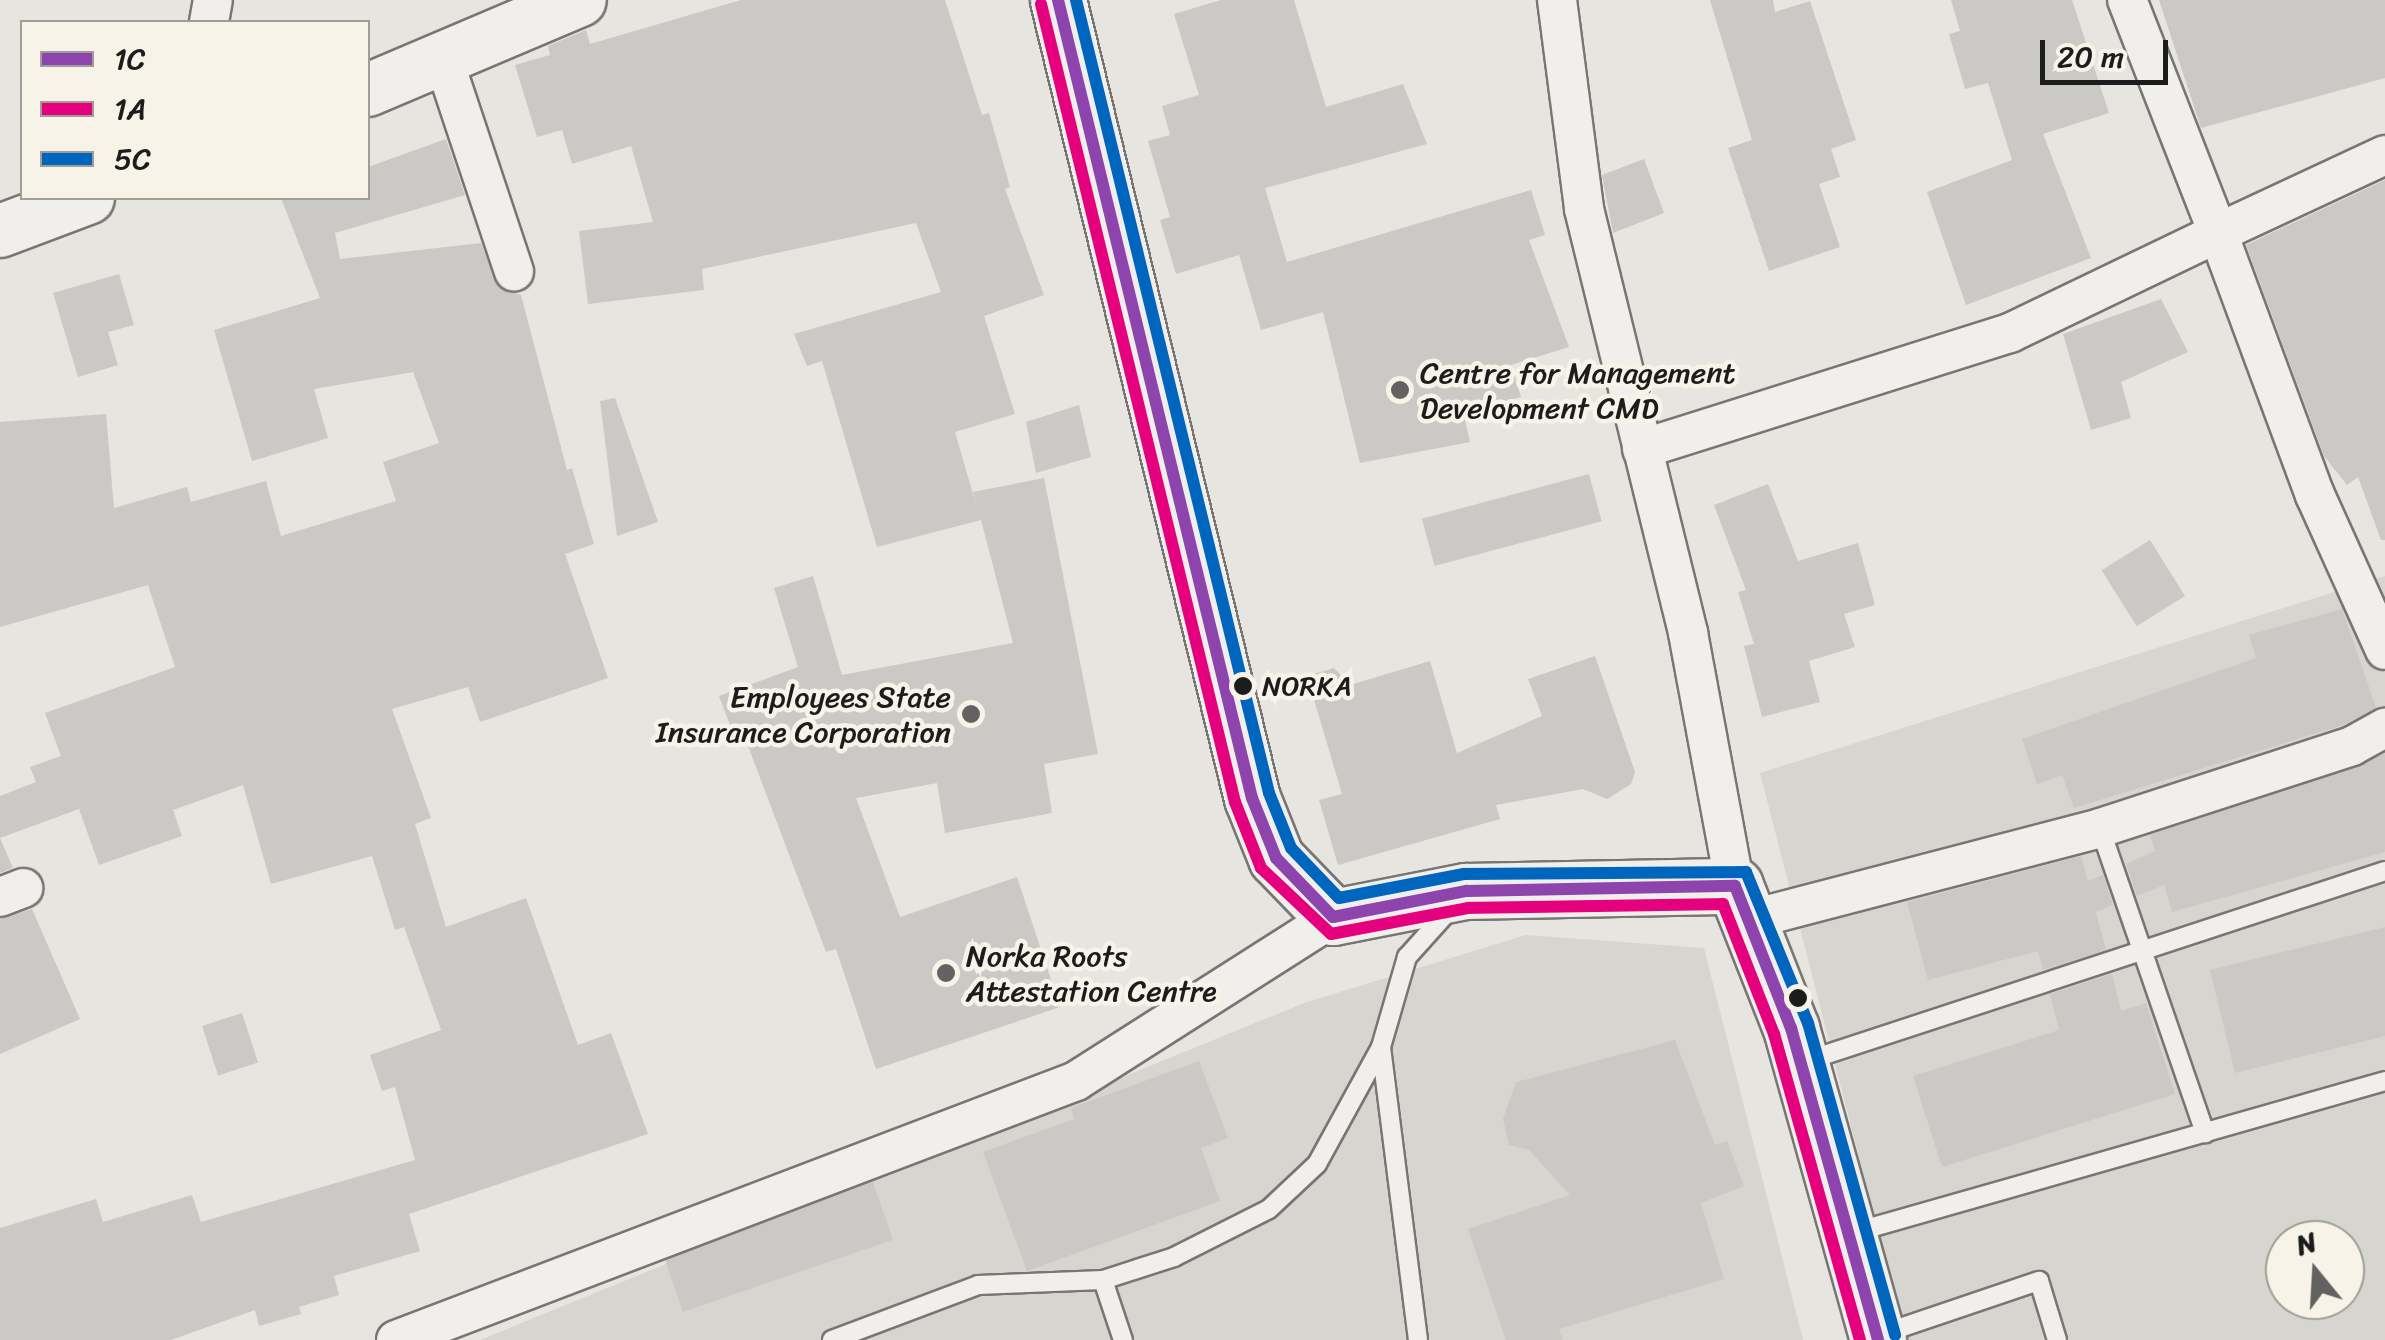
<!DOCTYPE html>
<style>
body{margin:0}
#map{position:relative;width:2385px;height:1340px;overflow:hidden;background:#e6e5e0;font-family:Sriracha,sans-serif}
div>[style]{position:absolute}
.built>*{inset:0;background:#d7d5cf}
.green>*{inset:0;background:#d8d5ce}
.building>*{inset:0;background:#cac9c5;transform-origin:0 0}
.roads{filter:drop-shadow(2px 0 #777674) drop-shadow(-2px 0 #777674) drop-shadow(0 2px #777674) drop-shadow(0 -2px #777674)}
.lane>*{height:18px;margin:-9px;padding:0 9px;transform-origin:9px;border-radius:9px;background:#f0efeb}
.street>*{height:38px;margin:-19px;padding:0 19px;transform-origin:19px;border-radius:19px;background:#f0efeb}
.secondary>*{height:52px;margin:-26px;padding:0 26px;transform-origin:26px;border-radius:26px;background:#f0efeb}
.primary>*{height:55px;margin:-27.5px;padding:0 27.5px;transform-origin:27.5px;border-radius:27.5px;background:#f0efeb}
.bus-1>*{height:12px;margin:-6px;padding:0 6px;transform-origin:6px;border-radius:6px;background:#8e44ad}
.bus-2>*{height:12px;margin:-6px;padding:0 6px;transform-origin:6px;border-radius:6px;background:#e5007d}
.bus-3>*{height:12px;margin:-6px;padding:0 6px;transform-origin:6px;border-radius:6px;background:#0065bd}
.dots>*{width:28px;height:28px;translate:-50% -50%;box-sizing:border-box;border:5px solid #f7f3e8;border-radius:50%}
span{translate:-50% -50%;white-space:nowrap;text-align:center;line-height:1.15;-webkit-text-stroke:9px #f7f3e8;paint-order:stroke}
.bus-label{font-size:28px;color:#1c1c1c}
.left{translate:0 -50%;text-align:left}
.poi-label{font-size:30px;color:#1c1c1c}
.right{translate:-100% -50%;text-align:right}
.legend{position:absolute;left:20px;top:20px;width:350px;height:180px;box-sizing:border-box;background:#f7f3e8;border:2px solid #9f9d96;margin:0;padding:12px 18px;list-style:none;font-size:30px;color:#1c1c1c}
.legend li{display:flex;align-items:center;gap:20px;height:50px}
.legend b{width:50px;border:2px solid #9f9d96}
.north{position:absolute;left:2265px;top:1220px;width:100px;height:100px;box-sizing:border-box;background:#f7f3e8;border:2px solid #9f9d96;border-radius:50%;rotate:342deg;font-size:28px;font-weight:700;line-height:40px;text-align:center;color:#1c1c1c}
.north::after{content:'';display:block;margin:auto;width:35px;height:45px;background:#636261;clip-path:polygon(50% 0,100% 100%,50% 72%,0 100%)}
.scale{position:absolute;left:2040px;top:40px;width:128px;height:45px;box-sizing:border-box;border:5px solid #1c1c1c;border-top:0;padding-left:12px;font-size:30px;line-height:35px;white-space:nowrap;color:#1c1c1c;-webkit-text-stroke:8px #f7f3e8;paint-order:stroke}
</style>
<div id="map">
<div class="built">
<i style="clip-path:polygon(evenodd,2385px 576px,2385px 1340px,1906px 1340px,1760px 773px,2385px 576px,2285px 1240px,2345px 1240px,2345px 1300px,2285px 1300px,2285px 1240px)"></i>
<i style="clip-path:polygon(1526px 935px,1704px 948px,1803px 1340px,480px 1340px,1304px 1003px)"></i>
</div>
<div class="green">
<i style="clip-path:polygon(598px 1327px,602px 1340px,494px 1340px,508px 1329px)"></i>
</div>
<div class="building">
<i style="clip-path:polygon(741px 0,945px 0,982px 115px,989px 113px,1010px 187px,1005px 189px,1044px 295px,984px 316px,1015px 414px,955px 432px,977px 508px,973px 492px,1044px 478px,1098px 754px,1044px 764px,1052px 813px,945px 833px,937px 783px,856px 798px,900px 917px,1017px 877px,1060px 1007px,876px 1069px,836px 949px,826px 952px,745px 738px,736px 741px,719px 696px,798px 667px,774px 588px,813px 576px,842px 675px,1013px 643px,981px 520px,877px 547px,822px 361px,807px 366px,794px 334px,941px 292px,916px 223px,702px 269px,704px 290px,588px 304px,579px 231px,653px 222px,631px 146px,572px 164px,562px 130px,537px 137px,515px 65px,550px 55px,548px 46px,586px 30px,590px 44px)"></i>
<i style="clip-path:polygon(1221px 0,1294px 0,1326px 107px,1403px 84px,1427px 144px,1265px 188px,1287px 262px,1531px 190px,1545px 235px,1529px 240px,1569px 347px,1511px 365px,1521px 397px,1464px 416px,1470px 442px,1360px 463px,1323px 312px,1261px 330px,1239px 255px,1176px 274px,1160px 220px,1170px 217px,1148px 141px,1170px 135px,1162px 106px,1199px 95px,1174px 14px)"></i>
<i style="clip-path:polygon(1710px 0,1773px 0,1775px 12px,1810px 1px,1856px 140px,1831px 149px,1840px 177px,1819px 184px,1840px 247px,1769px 271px,1728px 148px,1752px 140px)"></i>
<i style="clip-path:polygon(1951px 0,2072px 0,2109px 113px,2043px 134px,2091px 258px,1966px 305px,1927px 192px,2012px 160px,1988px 83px,1965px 89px,1949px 34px,1960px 31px)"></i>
<i style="clip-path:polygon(2159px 0,2385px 0,2385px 78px,2201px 128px)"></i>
<i style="clip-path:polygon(446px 139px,465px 195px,335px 233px,340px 259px,481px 243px,498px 287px,521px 295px,567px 470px,572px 468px,594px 544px,565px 554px,608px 678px,480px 722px,468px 687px,392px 709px,431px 818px,415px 824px,446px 927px,526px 898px,578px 1045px,611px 1033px,648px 1134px,409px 1214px,420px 1251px,334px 1276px,339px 1295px,299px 1307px,301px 1314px,259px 1326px,255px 1310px,171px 1340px,0 1340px,0 1228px,96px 1199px,103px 1222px,192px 1195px,201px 1222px,415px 1160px,395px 1087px,382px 1091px,370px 1055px,441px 1030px,404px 927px,395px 930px,372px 856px,271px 884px,243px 785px,173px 810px,182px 836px,99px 865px,79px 809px,0 838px,13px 868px,0 873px,0 796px,36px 782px,30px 767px,61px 756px,45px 713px,175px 667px,148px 585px,0 627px,0 422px,106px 414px,114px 508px,187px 487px,191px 502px,266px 481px,281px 536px,396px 501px,383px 462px,439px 443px,413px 372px,314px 389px,328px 438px,252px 461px,214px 330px,320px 298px,281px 198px,368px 198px,368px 167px)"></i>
<i style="clip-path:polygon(1644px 159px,1664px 213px,1613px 233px,1602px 175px)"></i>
<i style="clip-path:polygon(2385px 180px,2385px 540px,2381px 540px,2358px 477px,2347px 485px,2324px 456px,2246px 245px)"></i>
<i style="clip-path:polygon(119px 274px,134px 325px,108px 332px,118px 365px,78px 377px,53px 293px)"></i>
<i style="clip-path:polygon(2161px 299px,2188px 352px,2121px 382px,2131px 418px,2091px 430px,2063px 334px)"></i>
<i style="clip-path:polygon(615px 398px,658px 522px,617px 536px,600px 401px)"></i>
<i style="clip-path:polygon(1079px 405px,1091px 457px,1036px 473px,1026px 422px)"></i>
<i style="left:1589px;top:474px;width:49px;height:173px;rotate:75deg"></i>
<i style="clip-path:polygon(1768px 484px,1798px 561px,1858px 543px,1875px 605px,1844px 614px,1855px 647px,1809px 661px,1820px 702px,1762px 717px,1744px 646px,1754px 644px,1738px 592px,1746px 590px,1714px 505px)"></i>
<i style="left:2150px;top:540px;width:66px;height:57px;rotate:58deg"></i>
<i style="clip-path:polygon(2342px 609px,2376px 708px,2343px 725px,2074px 808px,2062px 775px,2037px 784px,2022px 739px,2256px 658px,2249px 635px)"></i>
<i style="clip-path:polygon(1595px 656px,1635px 772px,1631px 784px,1607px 799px,1583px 789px,1496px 805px,1500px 819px,1338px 865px,1319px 800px,1342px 794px,1307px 676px,1334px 668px,1350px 685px,1430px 661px,1457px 753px,1542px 716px,1528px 679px)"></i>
<i style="clip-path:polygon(2385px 754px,2385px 852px,2172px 912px,2164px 885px,2137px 896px,2126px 864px,2155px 851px,2150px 835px)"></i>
<i style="clip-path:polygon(2081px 856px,2088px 881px,2103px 875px,2113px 905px,2096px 912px,2106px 950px,2043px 970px,2038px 951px,1928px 980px,1907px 902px)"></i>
<i style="clip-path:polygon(32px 909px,80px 1019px,0 1054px,0 919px)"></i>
<i style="clip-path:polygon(2385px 927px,2385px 1036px,2235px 1073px,2210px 970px)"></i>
<i style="clip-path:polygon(2112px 974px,2121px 1011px,2146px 1003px,2175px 1094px,1942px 1167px,1913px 1076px,2059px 1030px,2050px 994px)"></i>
<i style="left:242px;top:1013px;width:52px;height:42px;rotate:72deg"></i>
<i style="clip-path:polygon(1675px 1040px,1715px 1145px,1727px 1141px,1744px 1186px,1701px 1203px,1724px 1279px,1559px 1329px,1563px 1340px,1506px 1340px,1468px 1229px,1570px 1195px,1529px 1150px,1509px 1145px,1503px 1119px,1516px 1082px)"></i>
<i style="clip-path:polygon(1199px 1061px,1228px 1138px,1201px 1148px,1220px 1201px,1027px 1271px,983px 1152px,1074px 1119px,1071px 1108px)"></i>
<i style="left:873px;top:1182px;width:61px;height:222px;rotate:71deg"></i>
</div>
<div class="roads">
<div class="lane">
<i style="left:2100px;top:828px;width:323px;rotate:71deg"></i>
<i style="left:1806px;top:1061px;width:609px;rotate:-18.17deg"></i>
<i style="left:1852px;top:1233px;width:554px;rotate:-15.92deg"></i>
<i style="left:1103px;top:1280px;width:63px;rotate:71.6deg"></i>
<i style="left:1882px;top:1334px;width:166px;rotate:-18.7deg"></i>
<i style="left:2039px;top:1281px;width:62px;rotate:73deg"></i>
<i style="left:832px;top:1340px;width:156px;rotate:-20.6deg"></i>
<i style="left:978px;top:1285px;width:125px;rotate:-2.3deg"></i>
<i style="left:1103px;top:1280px;width:75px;rotate:-17.9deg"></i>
<i style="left:1174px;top:1257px;width:106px;rotate:-26.8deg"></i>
<i style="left:1269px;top:1209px;width:66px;rotate:-43.2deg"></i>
<i style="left:1317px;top:1164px;width:133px;rotate:-61.3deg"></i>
<i style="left:1418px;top:1340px;width:295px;rotate:-97.2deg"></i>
<i style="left:1381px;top:1047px;width:94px;rotate:-73.9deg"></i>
<i style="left:1407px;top:957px;width:67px;rotate:-48deg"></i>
</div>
<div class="street">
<i style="left:1557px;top:0;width:211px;rotate:82.6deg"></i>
<i style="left:1584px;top:209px;width:437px;rotate:76.2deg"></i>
<i style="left:1688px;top:633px;width:257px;rotate:79.5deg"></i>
<i style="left:209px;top:22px;width:22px;rotate:-80deg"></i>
<i style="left:443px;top:58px;width:225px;rotate:71.6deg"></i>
<i style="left:2385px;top:155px;width:184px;rotate:155deg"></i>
<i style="left:2218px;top:233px;width:279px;rotate:69.7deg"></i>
<i style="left:2315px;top:495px;width:170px;rotate:65.7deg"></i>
<i style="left:1642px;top:449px;width:386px;rotate:-17.5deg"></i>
<i style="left:2010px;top:333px;width:231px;rotate:-25.7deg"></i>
<i style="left:2218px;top:233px;width:250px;rotate:-111.3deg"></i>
<i style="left:0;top:897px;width:25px;rotate:-21deg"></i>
<i style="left:1748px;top:920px;width:364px;rotate:-14.6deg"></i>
<i style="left:2100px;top:828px;width:265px;rotate:-18deg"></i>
<i style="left:2352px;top:746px;width:38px;rotate:-29deg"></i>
<i style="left:396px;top:1340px;width:728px;rotate:-20.85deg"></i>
<i style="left:1076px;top:1081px;width:305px;rotate:-32.5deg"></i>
</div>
<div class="secondary">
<i style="left:368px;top:90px;width:230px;rotate:-23deg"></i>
<i style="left:0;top:231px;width:94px;rotate:-20.6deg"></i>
</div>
<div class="primary">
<i style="left:1058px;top:0;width:821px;rotate:76.34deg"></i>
<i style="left:1252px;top:798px;width:65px;rotate:68.2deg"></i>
<i style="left:1276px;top:858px;width:82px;rotate:46deg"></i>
<i style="left:1333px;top:917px;width:136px;rotate:-11.1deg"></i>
<i style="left:1466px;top:891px;width:269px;rotate:-1.1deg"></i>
<i style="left:1735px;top:886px;width:153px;rotate:68.5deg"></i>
<i style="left:1791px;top:1028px;width:324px;rotate:74.4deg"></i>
</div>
</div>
<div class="bus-1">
<i style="left:1058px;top:0;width:821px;rotate:76.34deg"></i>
<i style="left:1252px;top:798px;width:65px;rotate:68.2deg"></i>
<i style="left:1276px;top:858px;width:82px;rotate:46deg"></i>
<i style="left:1333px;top:917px;width:136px;rotate:-11.1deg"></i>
<i style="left:1466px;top:891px;width:269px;rotate:-1.1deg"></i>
<i style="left:1735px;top:886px;width:153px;rotate:68.5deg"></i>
<i style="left:1791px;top:1028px;width:324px;rotate:74.4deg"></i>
</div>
<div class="bus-2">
<i style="left:1041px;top:4px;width:821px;rotate:76.34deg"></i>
<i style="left:1235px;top:802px;width:71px;rotate:68.5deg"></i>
<i style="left:1261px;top:868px;width:96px;rotate:43.3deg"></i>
<i style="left:1331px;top:934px;width:139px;rotate:-10.7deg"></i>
<i style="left:1468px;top:908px;width:255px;rotate:-0.9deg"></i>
<i style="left:1723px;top:904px;width:140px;rotate:68.6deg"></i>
<i style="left:1774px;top:1034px;width:318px;rotate:74.3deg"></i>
</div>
<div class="bus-3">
<i style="left:1076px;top:0;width:816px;rotate:76.32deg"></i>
<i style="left:1269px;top:793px;width:59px;rotate:68.2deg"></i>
<i style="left:1291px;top:848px;width:69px;rotate:46.2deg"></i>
<i style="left:1339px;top:898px;width:127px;rotate:-10.9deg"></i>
<i style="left:1464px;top:874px;width:282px;rotate:-0.4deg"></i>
<i style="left:1746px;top:872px;width:163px;rotate:67.7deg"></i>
<i style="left:1808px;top:1023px;width:324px;rotate:74.4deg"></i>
</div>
<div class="dots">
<i style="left:1400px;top:390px;background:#636261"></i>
<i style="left:1243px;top:686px;background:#1c1c1c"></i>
<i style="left:971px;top:714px;background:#636261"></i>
<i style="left:946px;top:973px;background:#636261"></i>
<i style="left:1798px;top:998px;background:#1c1c1c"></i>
</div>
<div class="bus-label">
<span class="left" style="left:1262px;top:686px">NORKA</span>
</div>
<div class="poi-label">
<span class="left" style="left:1420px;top:390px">Centre for Management<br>Development CMD</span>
<span class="right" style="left:951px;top:714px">Employees State<br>Insurance Corporation</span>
<span class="left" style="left:966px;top:973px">Norka Roots<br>Attestation Centre</span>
</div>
<ul class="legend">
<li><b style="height:12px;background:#8e44ad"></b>1C</li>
<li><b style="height:12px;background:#e5007d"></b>1A</li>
<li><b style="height:12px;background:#0065bd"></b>5C</li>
</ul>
<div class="north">N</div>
<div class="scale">20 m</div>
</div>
